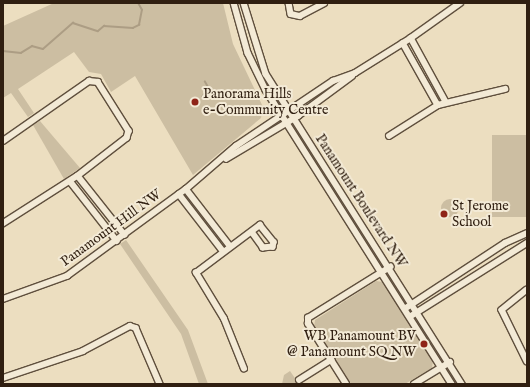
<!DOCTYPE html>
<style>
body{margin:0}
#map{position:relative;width:530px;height:387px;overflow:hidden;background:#ecdec0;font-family:"IM FELL English",serif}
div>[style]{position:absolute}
.green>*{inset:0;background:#ccbea2;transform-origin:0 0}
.round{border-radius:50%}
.stream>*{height:1.5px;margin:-0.75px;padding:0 0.75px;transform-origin:0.75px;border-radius:0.75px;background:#ac9d84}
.roads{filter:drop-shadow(1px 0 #5f4f3d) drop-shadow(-1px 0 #5f4f3d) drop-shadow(0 1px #5f4f3d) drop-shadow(0 -1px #5f4f3d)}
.minor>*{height:5.5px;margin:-2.75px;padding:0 2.75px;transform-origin:2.75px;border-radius:2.75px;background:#f3ead6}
.dots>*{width:11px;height:11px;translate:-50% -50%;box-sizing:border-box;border:2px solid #f3ead6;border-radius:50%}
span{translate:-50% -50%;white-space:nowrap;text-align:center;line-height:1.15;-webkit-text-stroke:4px #f3ead6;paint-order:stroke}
.poi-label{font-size:14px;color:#301f11}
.left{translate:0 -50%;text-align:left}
.right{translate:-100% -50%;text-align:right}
.street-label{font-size:14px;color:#301f11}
.frame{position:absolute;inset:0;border:4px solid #301f11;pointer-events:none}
</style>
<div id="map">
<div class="green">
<i style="clip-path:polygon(54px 3px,223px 3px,233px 44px,263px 107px,261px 118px,193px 175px,135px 76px,111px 92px,101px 74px,89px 72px,74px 52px,18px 89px,34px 113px,28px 117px,11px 93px,3px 98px,3px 26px)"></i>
<i style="clip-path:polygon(40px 121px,80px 168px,64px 179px,33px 125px)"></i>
<i style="left:492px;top:135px;width:35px;height:82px"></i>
<i class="round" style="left:441px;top:199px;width:18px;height:18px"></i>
<i style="clip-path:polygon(126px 240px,188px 330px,208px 384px,199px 384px,181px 334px,120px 244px)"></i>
<i style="clip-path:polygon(376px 281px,383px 282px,433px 361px,432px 368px,405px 384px,351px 384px,314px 327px,315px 320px)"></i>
<i style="clip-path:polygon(290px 371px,299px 384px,282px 384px,284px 375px)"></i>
</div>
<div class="stream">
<i style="left:3px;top:51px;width:18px;rotate:6deg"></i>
<i style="left:21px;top:53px;width:13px;rotate:-32deg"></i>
<i style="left:32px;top:46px;width:11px;rotate:15deg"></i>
<i style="left:43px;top:49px;width:40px;rotate:-41deg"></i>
<i style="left:73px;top:23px;width:26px;rotate:18deg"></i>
<i style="left:98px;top:31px;width:8px;rotate:-40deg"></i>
<i style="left:104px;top:26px;width:29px;rotate:4deg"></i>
<i style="left:133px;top:28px;width:7px;rotate:-27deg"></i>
<i style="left:139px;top:25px;width:15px;rotate:-79deg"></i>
<i style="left:142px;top:10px;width:8px;rotate:-120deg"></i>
<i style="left:202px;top:97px;width:11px;rotate:-49deg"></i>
<i style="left:209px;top:89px;width:8px;rotate:-120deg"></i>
</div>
<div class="roads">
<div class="minor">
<i style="left:234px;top:3px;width:52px;rotate:74.4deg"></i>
<i style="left:248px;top:53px;width:41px;rotate:64.1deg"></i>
<i style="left:266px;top:90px;width:348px;rotate:57.7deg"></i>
<i style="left:244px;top:3px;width:74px;rotate:72.8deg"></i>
<i style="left:266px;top:74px;width:367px;rotate:57.7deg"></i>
<i style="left:289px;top:3px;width:11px;rotate:80deg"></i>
<i style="left:291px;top:14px;width:9px;rotate:13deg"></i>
<i style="left:300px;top:16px;width:27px;rotate:-28deg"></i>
<i style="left:411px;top:38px;width:73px;rotate:61.3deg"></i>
<i style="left:403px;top:43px;width:71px;rotate:60.6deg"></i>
<i style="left:389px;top:136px;width:58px;rotate:-32.3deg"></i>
<i style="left:438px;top:105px;width:69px;rotate:-13.4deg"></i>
<i style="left:3px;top:141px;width:105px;rotate:-34.9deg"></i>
<i style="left:89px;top:81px;width:9px;rotate:6deg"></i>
<i style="left:98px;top:82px;width:58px;rotate:57.7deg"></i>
<i style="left:129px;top:131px;width:7px;rotate:106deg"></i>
<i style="left:127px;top:138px;width:62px;rotate:142.2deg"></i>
<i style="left:78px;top:176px;width:89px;rotate:147.4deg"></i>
<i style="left:226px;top:159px;width:84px;rotate:-30.8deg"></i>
<i style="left:298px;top:116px;width:67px;rotate:-36.5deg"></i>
<i style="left:78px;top:176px;width:75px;rotate:51.5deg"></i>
<i style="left:70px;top:181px;width:76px;rotate:51.9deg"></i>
<i style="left:186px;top:189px;width:72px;rotate:52.3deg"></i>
<i style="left:179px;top:194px;width:72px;rotate:52.3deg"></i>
<i style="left:527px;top:290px;width:32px;rotate:141deg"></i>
<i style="left:502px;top:310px;width:57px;rotate:63.9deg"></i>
<i style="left:3px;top:299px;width:68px;rotate:-19.8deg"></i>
<i style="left:67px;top:276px;width:147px;rotate:-36.2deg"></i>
<i style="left:186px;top:189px;width:66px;rotate:-40.7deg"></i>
<i style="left:236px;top:146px;width:117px;rotate:-33.8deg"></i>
<i style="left:333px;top:81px;width:23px;rotate:-20deg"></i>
<i style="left:355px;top:73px;width:66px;rotate:-32deg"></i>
<i style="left:411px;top:38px;width:60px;rotate:-35.5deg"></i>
<i style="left:406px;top:308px;width:118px;rotate:-33.3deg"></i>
<i style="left:505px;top:243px;width:24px;rotate:-24deg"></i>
<i style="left:411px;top:316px;width:137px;rotate:-32.2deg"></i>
<i style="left:244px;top:369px;width:54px;rotate:-111.8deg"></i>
<i style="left:224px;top:319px;width:54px;rotate:-121.3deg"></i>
<i style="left:196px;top:273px;width:80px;rotate:-36.9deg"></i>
<i style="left:260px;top:225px;width:22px;rotate:51deg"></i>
<i style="left:274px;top:242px;width:5px;rotate:101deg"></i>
<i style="left:273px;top:247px;width:10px;rotate:174deg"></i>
<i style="left:263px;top:248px;width:19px;rotate:-126deg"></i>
<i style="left:3px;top:378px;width:84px;rotate:-18.6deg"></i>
<i style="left:83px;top:351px;width:53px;rotate:-28deg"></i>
<i style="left:130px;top:326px;width:6px;rotate:18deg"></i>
<i style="left:136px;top:328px;width:61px;rotate:66.8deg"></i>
<i style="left:299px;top:380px;width:38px;rotate:-32deg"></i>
<i style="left:346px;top:384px;width:71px;rotate:-122.3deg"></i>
<i style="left:308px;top:324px;width:6px;rotate:-90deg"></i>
<i style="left:308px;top:318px;width:97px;rotate:-31.9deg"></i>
<i style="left:414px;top:384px;width:42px;rotate:-31.4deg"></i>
</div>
</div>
<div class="dots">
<i style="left:195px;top:102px;background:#8f2418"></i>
<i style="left:444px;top:214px;background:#8f2418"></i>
<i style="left:424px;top:344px;background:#8f2418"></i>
</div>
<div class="poi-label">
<span class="left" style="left:203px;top:102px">Panorama Hills<br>e-Community Centre</span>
<span class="left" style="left:452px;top:214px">St Jerome<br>School</span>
<span class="right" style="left:416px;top:344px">WB Panamount BV<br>@ Panamount SQ NW</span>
</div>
<div class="street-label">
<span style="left:361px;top:201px;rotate:57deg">Panamount Boulevard NW</span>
<span style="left:111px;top:228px;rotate:-36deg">Panamount Hill NW</span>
</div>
<div class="frame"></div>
</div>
